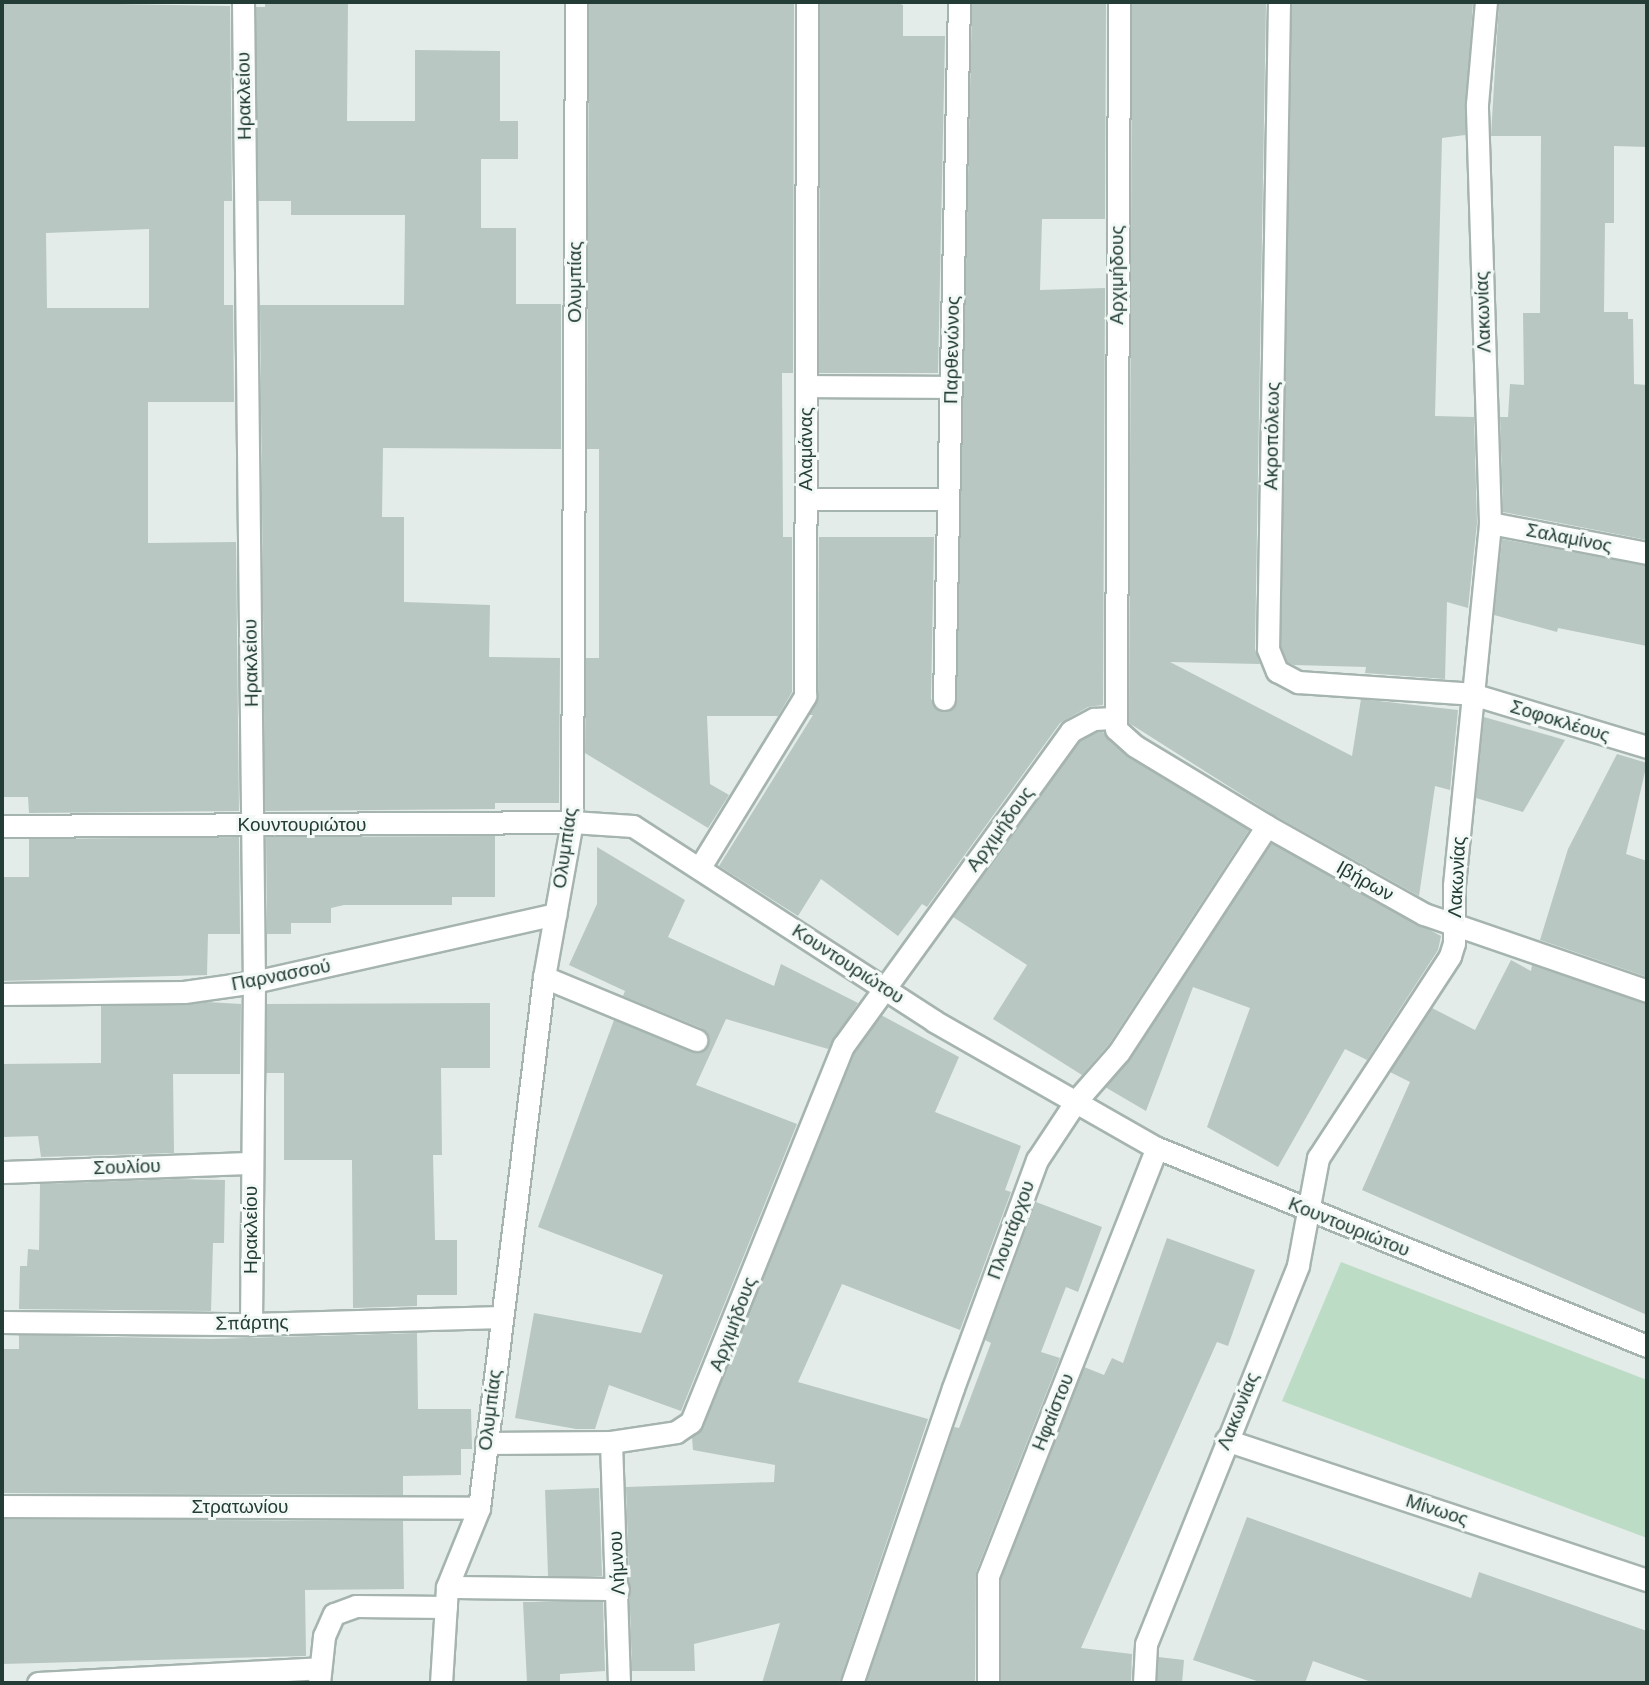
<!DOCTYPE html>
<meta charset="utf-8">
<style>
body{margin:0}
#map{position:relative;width:1649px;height:1685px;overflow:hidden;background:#e3ece8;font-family:"PT Sans",sans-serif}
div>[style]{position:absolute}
.green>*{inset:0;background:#bcdcc6}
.building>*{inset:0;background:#b8c7c1;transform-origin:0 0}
.roads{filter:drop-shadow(2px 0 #a6b4af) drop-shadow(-2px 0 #a6b4af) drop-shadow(0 2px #a6b4af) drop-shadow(0 -2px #a6b4af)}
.minor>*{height:21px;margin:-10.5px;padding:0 10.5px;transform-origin:10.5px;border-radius:10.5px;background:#fff}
.tertiary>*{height:21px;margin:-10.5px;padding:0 10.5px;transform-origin:10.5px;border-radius:10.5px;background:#fff}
span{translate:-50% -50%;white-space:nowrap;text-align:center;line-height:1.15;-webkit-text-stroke:6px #f3f9f6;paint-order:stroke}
.street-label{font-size:19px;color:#233d36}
.frame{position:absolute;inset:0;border:4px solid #233d36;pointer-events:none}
</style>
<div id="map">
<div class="green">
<i style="clip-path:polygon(1341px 1262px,1647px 1380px,1647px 1538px,1282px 1401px)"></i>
</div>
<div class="building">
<i style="clip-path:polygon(evenodd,2px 2px,230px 6px,232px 201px,224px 201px,224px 305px,233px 305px,234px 402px,148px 402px,148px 543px,236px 542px,239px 811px,29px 813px,28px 797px,2px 797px,2px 2px,149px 229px,149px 308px,47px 308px,46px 233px,149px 229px)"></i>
<i style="clip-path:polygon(265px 2px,348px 2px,347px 121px,415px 121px,415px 50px,500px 51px,500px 121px,518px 121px,518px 159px,481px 159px,481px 228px,516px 228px,516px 304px,561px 304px,561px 449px,383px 448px,382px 517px,404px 517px,404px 602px,490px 605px,489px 657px,560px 658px,559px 803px,495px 803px,495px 809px,265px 811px,260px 305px,404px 305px,405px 215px,291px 215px,291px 201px,258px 201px,256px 7px,265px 7px)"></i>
<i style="clip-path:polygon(589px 2px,794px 2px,793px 373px,782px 373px,783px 537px,792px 537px,792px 692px,778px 716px,707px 716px,710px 784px,729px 795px,708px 828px,585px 753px,586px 658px,599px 658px,599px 449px,587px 449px)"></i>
<i style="clip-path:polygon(820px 2px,895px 2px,903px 5px,903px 36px,945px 36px,938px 373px,819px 373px)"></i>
<i style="clip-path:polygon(972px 2px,1106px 2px,1105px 219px,1042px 219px,1040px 290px,1105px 288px,1103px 705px,1088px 707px,1060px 723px,927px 907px,922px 904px,898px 936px,821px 879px,798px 916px,719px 866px,813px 715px,808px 715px,818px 696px,819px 537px,934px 537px,931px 699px,943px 712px,956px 705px)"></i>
<i style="clip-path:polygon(1132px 2px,1266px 2px,1255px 649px,1260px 664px,1170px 662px,1352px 756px,1361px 699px,1458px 710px,1450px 790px,1435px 786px,1419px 896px,1274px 815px,1129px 723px)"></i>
<i style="clip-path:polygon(1292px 2px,1473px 2px,1465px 135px,1442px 138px,1435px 416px,1474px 417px,1477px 523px,1468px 608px,1447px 602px,1445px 679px,1365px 673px,1366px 667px,1294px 665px,1287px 662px,1281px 647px)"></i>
<i style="clip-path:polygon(1499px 2px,1647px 2px,1647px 147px,1614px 146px,1614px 223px,1605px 223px,1604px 312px,1628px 312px,1628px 319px,1633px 319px,1634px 384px,1647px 385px,1647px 540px,1503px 512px,1500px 417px,1508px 417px,1510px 384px,1524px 385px,1523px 313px,1540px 313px,1541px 136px,1491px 136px)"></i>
<i style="clip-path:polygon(1502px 539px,1647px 566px,1647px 646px,1558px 628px,1557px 632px,1494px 615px)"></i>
<i style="clip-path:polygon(1484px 717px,1565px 740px,1523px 812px,1476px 798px)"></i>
<i style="clip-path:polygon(1098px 732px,1103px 732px,1128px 757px,1249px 830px,1109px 1044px,1082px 1075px,993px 1019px,1027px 965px,953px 917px,1080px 741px)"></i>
<i style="clip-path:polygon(1617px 754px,1647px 763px,1626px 854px,1647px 861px,1647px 977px,1540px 940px,1568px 849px)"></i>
<i style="clip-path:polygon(495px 836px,495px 897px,452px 897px,452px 905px,344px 905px,331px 908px,331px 923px,291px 923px,291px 934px,267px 934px,266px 837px)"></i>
<i style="clip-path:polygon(239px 837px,240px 934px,208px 934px,207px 975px,2px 981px,2px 877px,29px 877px,29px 839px)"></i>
<i style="clip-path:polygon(1271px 843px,1441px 936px,1438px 950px,1367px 1060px,1345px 1049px,1278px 1167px,1207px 1127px,1250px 1008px,1193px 987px,1146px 1111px,1105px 1087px,1130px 1059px)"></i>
<i style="clip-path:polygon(597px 847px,685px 900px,668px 937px,774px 986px,781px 964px,858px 1003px,828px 1049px,726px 1019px,696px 1085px,797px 1124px,681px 1411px,609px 1385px,595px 1429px,576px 1429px,515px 1418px,534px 1313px,641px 1333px,663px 1275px,538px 1227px,614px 1020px,692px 1052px,704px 1050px,709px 1039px,701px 1028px,623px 996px,625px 991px,569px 965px,597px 904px)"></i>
<i style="clip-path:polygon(1511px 960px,1531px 971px,1532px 965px,1647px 1004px,1647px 1315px,1362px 1190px,1410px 1082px,1390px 1072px,1432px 1008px,1475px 1030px)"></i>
<i style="clip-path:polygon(207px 1002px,241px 1004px,240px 1074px,173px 1074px,174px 1153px,41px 1157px,38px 1136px,2px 1137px,2px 1064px,101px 1063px,101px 1006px)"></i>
<i style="clip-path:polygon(490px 1003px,490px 1068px,441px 1068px,442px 1155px,433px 1155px,435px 1240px,457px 1240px,457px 1295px,417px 1295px,417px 1306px,353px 1308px,352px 1160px,284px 1160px,284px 1073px,266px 1073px,267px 1004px)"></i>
<i style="clip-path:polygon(881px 1015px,959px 1057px,935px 1112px,1021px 1146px,1005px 1190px,1011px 1192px,960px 1330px,842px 1284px,798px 1382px,928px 1419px,839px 1683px,762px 1683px,780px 1623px,694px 1644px,695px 1671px,632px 1671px,626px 1487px,774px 1482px,775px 1465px,693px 1450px,692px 1437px,703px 1427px,855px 1052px)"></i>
<i style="clip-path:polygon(174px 1179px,225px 1180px,224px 1243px,213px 1243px,211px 1311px,19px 1309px,20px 1266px,27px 1266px,28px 1249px,39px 1250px,40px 1184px)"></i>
<i style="clip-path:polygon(1036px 1202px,1102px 1227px,1078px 1292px,1066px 1287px,1041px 1352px,1060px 1358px,976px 1572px,975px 1683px,866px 1683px,954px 1427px,959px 1428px,991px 1343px,985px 1340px)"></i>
<i style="clip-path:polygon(1167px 1238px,1255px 1270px,1228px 1346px,1217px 1342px,1081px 1648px,1132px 1654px,1131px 1683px,1001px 1683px,1001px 1578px,1084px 1367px,1104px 1375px,1112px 1358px,1123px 1363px)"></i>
<i style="clip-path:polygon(417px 1333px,418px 1409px,471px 1409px,472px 1449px,461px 1449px,461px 1475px,403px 1476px,403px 1495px,2px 1493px,2px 1349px,19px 1349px,19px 1335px,211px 1339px)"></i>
<i style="left:599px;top:1488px;width:88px;height:54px;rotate:88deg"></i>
<i style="clip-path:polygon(1247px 1517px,1471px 1598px,1479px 1572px,1647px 1631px,1647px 1683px,1374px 1683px,1313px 1661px,1305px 1683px,1263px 1683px,1193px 1660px)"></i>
<i style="clip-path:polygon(2px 1519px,403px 1521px,404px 1589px,305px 1590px,306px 1656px,2px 1664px)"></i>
<i style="clip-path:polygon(523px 1602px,603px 1602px,605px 1671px,560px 1674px,560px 1683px,527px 1683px)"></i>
<i style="clip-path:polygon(1158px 1657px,1184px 1660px,1182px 1683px,1157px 1683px)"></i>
</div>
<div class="roads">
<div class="minor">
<i style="left:243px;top:2px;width:980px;rotate:89.36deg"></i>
<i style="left:254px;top:982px;width:342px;rotate:90.5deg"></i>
<i style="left:1119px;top:2px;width:727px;rotate:90.24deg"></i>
<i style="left:1116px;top:729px;width:25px;rotate:42deg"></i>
<i style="left:1135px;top:746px;width:154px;rotate:31.2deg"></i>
<i style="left:1267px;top:826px;width:180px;rotate:29.3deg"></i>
<i style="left:1424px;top:914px;width:236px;rotate:19deg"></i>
<i style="left:1279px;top:2px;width:647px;rotate:90.97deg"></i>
<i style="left:1268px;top:649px;width:24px;rotate:68deg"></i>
<i style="left:1277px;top:671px;width:24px;rotate:28deg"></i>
<i style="left:1298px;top:682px;width:174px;rotate:3.9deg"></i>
<i style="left:1472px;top:694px;width:183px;rotate:16.8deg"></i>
<i style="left:807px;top:386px;width:144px;rotate:0.4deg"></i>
<i style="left:806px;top:499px;width:142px"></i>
<i style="left:1490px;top:523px;width:160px;rotate:10.8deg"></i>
<i style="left:944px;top:699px;width:697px;rotate:-88.77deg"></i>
<i style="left:2px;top:826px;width:570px;rotate:-0.4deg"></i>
<i style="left:572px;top:822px;width:820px;rotate:-89.72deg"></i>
<i style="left:700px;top:867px;width:201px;rotate:-58.4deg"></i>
<i style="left:805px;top:696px;width:694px;rotate:-89.83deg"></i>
<i style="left:544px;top:977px;width:165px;rotate:22.5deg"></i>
<i style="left:2px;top:994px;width:182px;rotate:-0.6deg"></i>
<i style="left:184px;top:992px;width:71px;rotate:-8.1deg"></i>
<i style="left:254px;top:982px;width:309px;rotate:-12.7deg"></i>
<i style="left:2px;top:1172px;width:249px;rotate:-2.1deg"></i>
<i style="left:2px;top:1322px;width:249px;rotate:0.5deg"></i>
<i style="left:251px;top:1324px;width:251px;rotate:-1.6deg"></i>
<i style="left:1226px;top:1440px;width:444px;rotate:18.4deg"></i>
<i style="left:611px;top:1442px;width:241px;rotate:88.1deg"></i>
<i style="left:486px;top:1443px;width:125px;rotate:-0.5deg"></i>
<i style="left:611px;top:1442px;width:66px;rotate:-8.7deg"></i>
<i style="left:676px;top:1432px;width:18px;rotate:-34deg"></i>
<i style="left:691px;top:1422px;width:406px;rotate:-68deg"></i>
<i style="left:843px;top:1046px;width:389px;rotate:-54.1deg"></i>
<i style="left:1071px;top:731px;width:26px;rotate:-28deg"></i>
<i style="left:1094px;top:719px;width:19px;rotate:-3deg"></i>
<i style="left:2px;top:1506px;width:477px;rotate:0.2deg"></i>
<i style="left:447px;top:1587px;width:171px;rotate:0.7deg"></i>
<i style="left:38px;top:1683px;width:282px;rotate:-3deg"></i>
<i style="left:319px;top:1683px;width:47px;rotate:-83.9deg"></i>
<i style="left:324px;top:1636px;width:24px;rotate:-66deg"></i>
<i style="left:334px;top:1614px;width:23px;rotate:-20deg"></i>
<i style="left:356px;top:1606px;width:90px;rotate:0.6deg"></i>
<i style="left:852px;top:1683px;width:312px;rotate:-71.1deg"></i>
<i style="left:953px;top:1388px;width:243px;rotate:-69.8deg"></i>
<i style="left:1037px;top:1160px;width:71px;rotate:-56.5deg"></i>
<i style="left:1076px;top:1101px;width:65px;rotate:-48.7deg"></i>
<i style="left:1119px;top:1052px;width:270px;rotate:-56.8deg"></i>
<i style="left:988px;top:1683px;width:107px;rotate:-90deg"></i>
<i style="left:988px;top:1576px;width:460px;rotate:-68.5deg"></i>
<i style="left:1144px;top:1683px;width:39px;rotate:-87deg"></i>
<i style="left:1146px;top:1644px;width:408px;rotate:-68.1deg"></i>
<i style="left:1298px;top:1265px;width:109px;rotate:-79.4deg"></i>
<i style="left:1318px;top:1158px;width:241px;rotate:-56.8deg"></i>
<i style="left:1450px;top:956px;width:14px;rotate:-73deg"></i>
<i style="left:1454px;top:943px;width:58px;rotate:-90deg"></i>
<i style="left:1454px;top:885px;width:364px;rotate:-84.3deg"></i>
<i style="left:1490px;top:523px;width:419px;rotate:-91.8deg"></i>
<i style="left:1477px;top:104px;width:102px;rotate:-85deg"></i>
</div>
<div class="tertiary">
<i style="left:441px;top:1683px;width:96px;rotate:-86.4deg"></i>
<i style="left:447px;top:1587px;width:85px;rotate:-67.9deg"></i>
<i style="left:479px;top:1508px;width:535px;rotate:-83.02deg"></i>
<i style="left:544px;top:977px;width:158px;rotate:-79.8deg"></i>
<i style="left:572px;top:822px;width:61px;rotate:3.8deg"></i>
<i style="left:633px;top:826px;width:359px;rotate:32.9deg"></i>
<i style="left:934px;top:1021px;width:257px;rotate:29.7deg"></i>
<i style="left:1157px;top:1148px;width:528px;rotate:22deg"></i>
</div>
</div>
<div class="street-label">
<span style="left:244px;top:96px;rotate:-91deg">Ηρακλείου</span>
<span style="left:1117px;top:275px;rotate:-90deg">Αρχιμήδους</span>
<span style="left:575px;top:282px;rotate:-90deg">Ολυμπίας</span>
<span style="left:1483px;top:312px;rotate:-92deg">Λακωνίας</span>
<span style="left:952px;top:350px;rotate:-89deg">Παρθενώνος</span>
<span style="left:1272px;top:436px;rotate:-89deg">Ακροπόλεως</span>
<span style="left:806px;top:449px;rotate:-90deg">Αλαμάνας</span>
<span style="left:1569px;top:538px;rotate:11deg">Σαλαμίνος</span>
<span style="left:251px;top:663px;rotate:-91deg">Ηρακλείου</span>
<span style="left:1560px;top:721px;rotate:17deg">Σοφοκλέους</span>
<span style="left:302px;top:825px">Κουντουριώτου</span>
<span style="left:1000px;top:829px;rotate:-54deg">Αρχιμήδους</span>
<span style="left:565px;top:848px;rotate:-82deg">Ολυμπίας</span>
<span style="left:1457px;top:877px;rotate:-87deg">Λακωνίας</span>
<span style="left:1365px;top:881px;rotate:29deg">Ιβήρων</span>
<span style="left:848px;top:964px;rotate:33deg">Κουντουριώτου</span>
<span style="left:281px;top:975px;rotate:-11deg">Παρνασσού</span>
<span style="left:127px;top:1167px;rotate:-2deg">Σουλίου</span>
<span style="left:1349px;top:1227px;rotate:22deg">Κουντουριώτου</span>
<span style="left:251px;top:1230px;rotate:-90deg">Ηρακλείου</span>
<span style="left:1011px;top:1230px;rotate:-70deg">Πλουτάρχου</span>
<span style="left:252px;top:1323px;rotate:-1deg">Σπάρτης</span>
<span style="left:733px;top:1324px;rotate:-69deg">Αρχιμήδους</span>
<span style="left:490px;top:1410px;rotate:-83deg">Ολυμπίας</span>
<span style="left:1238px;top:1411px;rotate:-68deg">Λακωνίας</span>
<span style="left:1053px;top:1412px;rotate:-68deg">Ηφαίστου</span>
<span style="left:240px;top:1507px">Στρατωνίου</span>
<span style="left:1437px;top:1510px;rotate:18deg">Μίνωος</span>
<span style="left:617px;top:1563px;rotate:-93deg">Λήμνου</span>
</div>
<div class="frame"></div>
</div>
